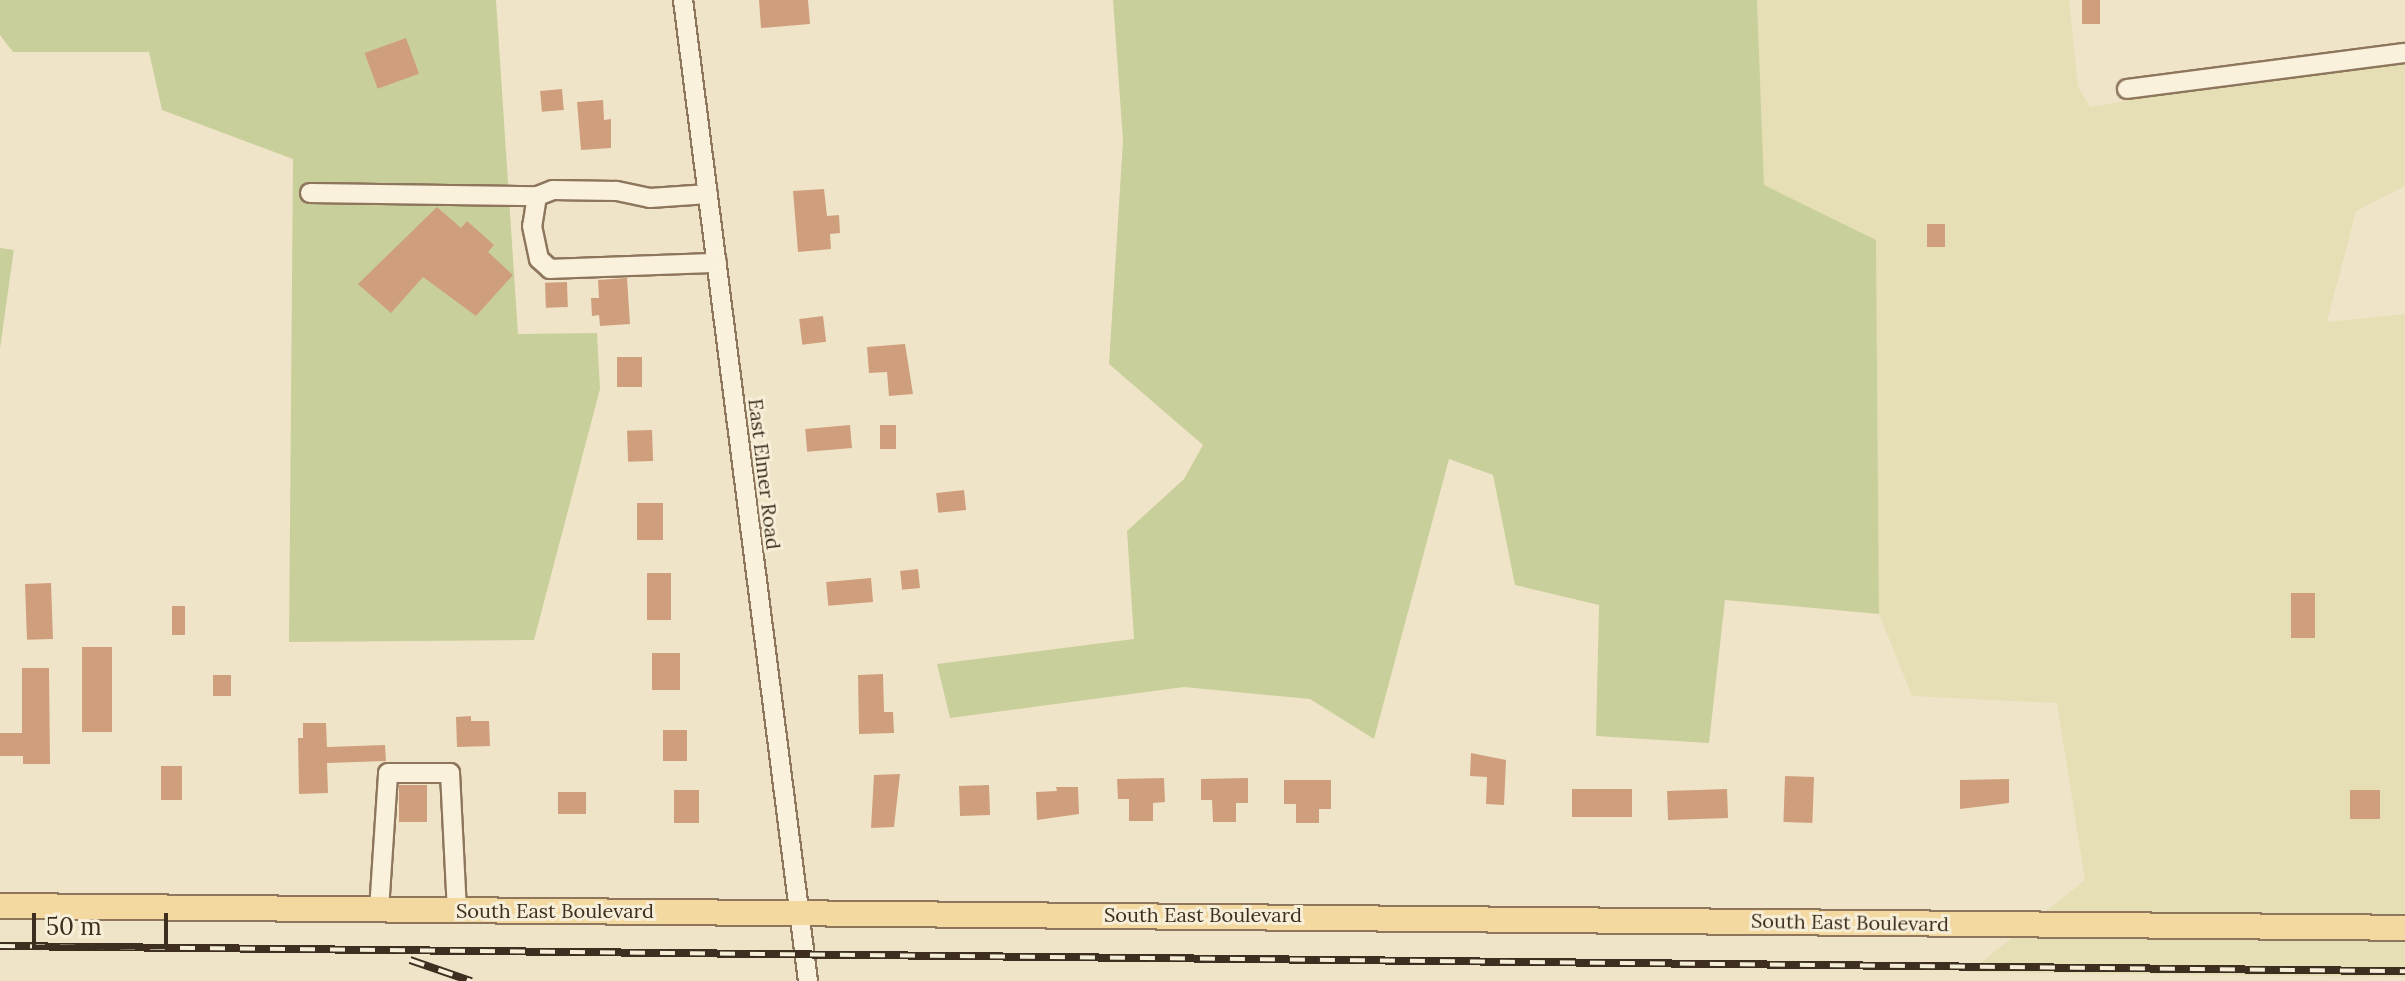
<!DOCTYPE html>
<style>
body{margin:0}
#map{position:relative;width:2405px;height:981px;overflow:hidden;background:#f0e4c8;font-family:Lora,serif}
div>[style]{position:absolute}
.farmland>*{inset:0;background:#e6deb5}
.green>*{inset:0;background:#c9cf9b;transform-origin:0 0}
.building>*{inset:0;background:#cf9f7d;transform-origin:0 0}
.roads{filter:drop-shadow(2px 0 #8d765c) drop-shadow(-2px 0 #8d765c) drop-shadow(0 2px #8d765c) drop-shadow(0 -2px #8d765c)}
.minor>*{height:18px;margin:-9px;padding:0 9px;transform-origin:9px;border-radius:9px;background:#faf1dc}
.major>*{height:24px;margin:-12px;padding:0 12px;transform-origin:12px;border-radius:12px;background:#f3d9a0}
.rail>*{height:8px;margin-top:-4px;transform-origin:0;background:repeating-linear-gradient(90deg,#f7eed8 0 15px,#3d2e20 0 30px);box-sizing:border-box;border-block:2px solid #3d2e20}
span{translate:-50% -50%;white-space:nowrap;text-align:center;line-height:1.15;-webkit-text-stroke:6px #f7eed8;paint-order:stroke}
.street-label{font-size:20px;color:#3d2e20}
.scale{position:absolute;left:32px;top:913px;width:136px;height:36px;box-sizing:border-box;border:4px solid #3d2e20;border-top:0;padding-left:10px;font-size:24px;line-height:28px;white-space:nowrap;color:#3d2e20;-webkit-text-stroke:6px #f7eed8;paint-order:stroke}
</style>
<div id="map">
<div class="farmland">
<i style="clip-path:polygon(1757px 0,2069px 0,2078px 87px,2090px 107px,2405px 53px,2405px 186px,2356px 211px,2327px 322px,2405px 314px,2405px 977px,1969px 972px,2085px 880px,2057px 703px,1912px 696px,1879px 614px,1876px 240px,1764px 185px)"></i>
</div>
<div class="green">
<i style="clip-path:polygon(0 0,496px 0,518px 334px,597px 333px,600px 389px,534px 640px,289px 642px,293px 159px,162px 110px,149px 52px,13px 52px,0 35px)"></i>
<i style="clip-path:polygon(1113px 0,1757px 0,1764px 185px,1876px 240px,1879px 614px,1725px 600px,1709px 743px,1596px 736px,1599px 605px,1515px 585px,1493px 475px,1449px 459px,1374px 739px,1310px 699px,1184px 687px,950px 718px,937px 664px,1134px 639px,1127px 531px,1184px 479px,1203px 445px,1109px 364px,1123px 141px)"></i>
<i style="left:0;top:248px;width:14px;height:122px;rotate:8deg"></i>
</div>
<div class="building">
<i style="clip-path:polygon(759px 0,808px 0,810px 24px,761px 28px)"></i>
<i style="left:2082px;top:0;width:18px;height:24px"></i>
<i style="left:406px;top:38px;width:38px;height:44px;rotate:70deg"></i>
<i style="left:562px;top:89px;width:21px;height:22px;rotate:85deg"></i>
<i style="clip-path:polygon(603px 100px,604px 120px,611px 119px,611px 148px,581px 150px,577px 102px)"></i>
<i style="clip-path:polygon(824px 189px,827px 216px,839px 215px,840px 233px,830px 234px,831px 249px,798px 252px,793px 191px)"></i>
<i style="clip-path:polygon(437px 207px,461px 228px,467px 221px,494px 245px,488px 252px,513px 275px,476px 316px,423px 277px,391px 313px,358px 284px)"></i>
<i style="left:1927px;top:224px;width:18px;height:23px"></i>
<i style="clip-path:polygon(627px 278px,630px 324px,600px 326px,599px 315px,592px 316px,591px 298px,599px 298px,598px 280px)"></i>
<i style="left:567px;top:282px;width:25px;height:22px;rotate:88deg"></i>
<i style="left:823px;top:316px;width:26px;height:24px;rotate:83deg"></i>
<i style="clip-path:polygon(905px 344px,913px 394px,889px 396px,887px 372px,869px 373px,867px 347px)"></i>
<i style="left:617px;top:357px;width:25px;height:30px"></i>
<i style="left:850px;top:425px;width:23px;height:45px;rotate:85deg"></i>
<i style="left:880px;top:425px;width:16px;height:24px"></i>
<i style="left:652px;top:430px;width:31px;height:25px;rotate:88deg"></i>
<i style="left:964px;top:490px;width:20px;height:28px;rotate:84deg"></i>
<i style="left:637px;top:503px;width:26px;height:37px"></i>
<i style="left:918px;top:569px;width:19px;height:18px;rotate:84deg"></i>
<i style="left:647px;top:573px;width:24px;height:47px"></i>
<i style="left:871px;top:578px;width:24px;height:45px;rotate:85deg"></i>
<i style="left:51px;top:583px;width:56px;height:26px;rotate:88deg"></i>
<i style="left:2291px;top:593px;width:24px;height:45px"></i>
<i style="left:172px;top:606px;width:13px;height:29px"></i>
<i style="left:82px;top:647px;width:30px;height:85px"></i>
<i style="left:652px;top:653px;width:28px;height:37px"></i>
<i style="clip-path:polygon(22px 668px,49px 668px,50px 764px,23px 764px,23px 756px,0 756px,0 733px,22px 733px)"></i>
<i style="clip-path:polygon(883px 674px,884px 712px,893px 712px,894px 733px,859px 734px,858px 675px)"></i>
<i style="left:213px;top:675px;width:18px;height:21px"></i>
<i style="clip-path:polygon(471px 716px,471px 721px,489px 721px,490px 746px,457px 747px,456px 717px)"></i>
<i style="clip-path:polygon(303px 723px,326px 723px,327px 747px,385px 745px,386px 761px,327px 763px,328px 793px,299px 794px,298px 738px,303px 738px)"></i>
<i style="left:663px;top:730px;width:24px;height:31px"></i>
<i style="clip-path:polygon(1471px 753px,1506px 760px,1504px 805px,1486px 804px,1487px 777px,1470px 776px)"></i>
<i style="left:161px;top:766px;width:21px;height:34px"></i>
<i style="clip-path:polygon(900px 774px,894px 827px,871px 828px,874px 775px)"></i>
<i style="left:1814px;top:777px;width:46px;height:29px;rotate:92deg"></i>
<i style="clip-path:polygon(1164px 778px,1165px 802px,1153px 803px,1153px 821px,1129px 821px,1129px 799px,1118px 799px,1117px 779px)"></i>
<i style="clip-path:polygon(1248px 778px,1248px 803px,1236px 803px,1236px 822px,1213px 822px,1212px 800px,1201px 800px,1201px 779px)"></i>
<i style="clip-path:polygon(2009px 779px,2009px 803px,1960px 809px,1960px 780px)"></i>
<i style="clip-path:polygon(1284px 780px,1331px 780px,1331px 809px,1319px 809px,1319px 823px,1296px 823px,1296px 804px,1284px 804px)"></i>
<i style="left:399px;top:785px;width:28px;height:37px"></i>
<i style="left:989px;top:785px;width:30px;height:30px;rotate:88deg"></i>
<i style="clip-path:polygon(1056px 787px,1078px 787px,1079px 814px,1037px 820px,1036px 792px,1057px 791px)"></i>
<i style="left:1632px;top:789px;width:28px;height:60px;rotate:90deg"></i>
<i style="left:1727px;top:789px;width:29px;height:60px;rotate:88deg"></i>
<i style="left:674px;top:790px;width:25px;height:33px"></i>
<i style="left:2350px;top:790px;width:30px;height:29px"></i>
<i style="left:558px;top:792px;width:28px;height:22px"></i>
</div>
<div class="roads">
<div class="minor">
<i style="left:683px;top:0;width:989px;rotate:82.74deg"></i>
<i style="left:2127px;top:89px;width:280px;rotate:-7.4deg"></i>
<i style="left:310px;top:193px;width:227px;rotate:0.8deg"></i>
<i style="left:708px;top:194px;width:58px;rotate:176.1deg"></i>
<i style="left:650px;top:198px;width:35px;rotate:-168deg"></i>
<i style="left:616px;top:191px;width:63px;rotate:-179.1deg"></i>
<i style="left:553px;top:190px;width:17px;rotate:159deg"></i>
<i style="left:537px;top:196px;width:30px;rotate:99deg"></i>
<i style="left:532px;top:226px;width:34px;rotate:78deg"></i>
<i style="left:539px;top:259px;width:15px;rotate:42deg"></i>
<i style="left:550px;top:269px;width:167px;rotate:-2.1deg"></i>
<i style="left:379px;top:910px;width:137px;rotate:-86.2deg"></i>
<i style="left:388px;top:773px;width:62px"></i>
<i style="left:450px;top:773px;width:137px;rotate:87.1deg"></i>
</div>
<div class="major">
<i style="left:0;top:906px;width:2405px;rotate:0.52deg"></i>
</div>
</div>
<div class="rail">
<i style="left:0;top:946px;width:2405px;rotate:0.6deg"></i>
<i style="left:410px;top:960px;width:65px;rotate:19deg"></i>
</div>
<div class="street-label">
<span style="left:765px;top:474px;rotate:83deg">East Elmer Road</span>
<span style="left:555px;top:910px">South East Boulevard</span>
<span style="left:1203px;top:914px">South East Boulevard</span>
<span style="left:1850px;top:922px;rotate:1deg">South East Boulevard</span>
</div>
<div class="scale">50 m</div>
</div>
